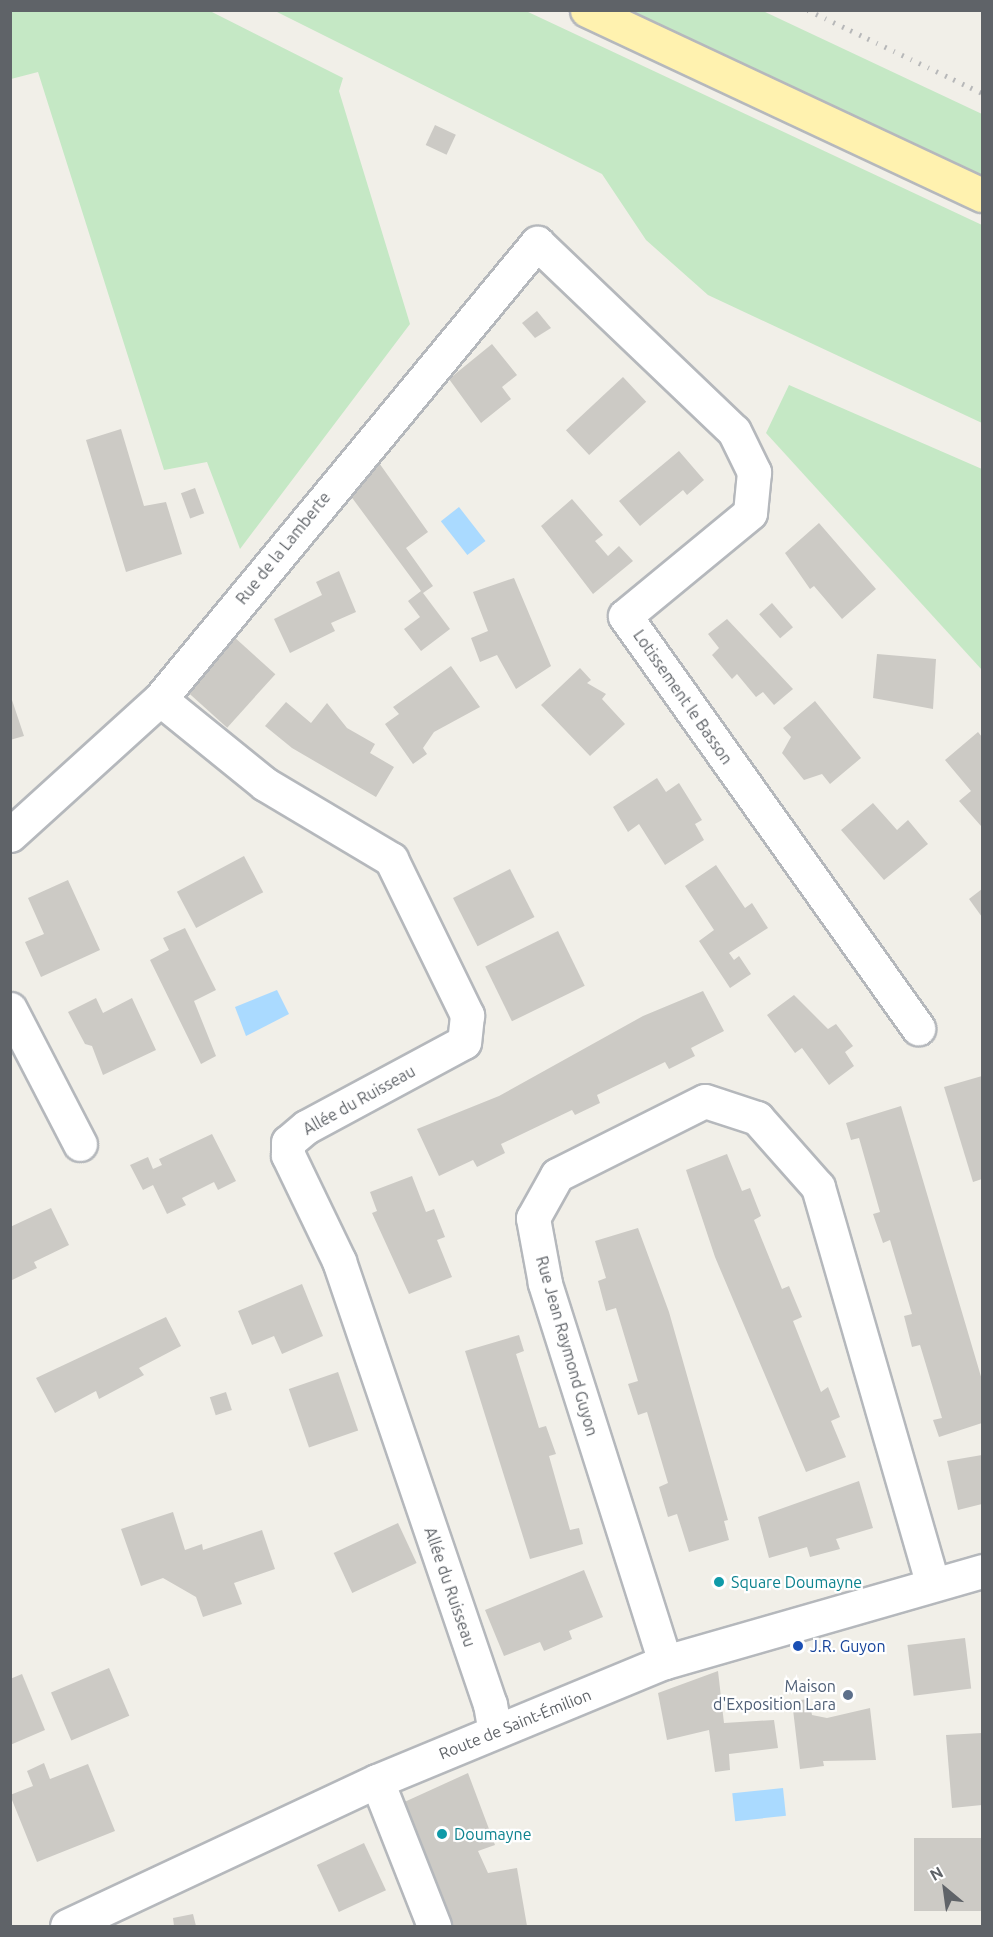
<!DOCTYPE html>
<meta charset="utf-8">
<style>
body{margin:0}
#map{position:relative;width:993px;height:1937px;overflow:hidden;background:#f1efe8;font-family:Ubuntu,sans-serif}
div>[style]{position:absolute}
.green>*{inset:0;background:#c5e8c5}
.water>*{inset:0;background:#aadaff;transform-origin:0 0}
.building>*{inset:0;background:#cccac5;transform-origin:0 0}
.roads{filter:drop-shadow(2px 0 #b5b8bc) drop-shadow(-2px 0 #b5b8bc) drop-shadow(0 2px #b5b8bc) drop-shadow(0 -2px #b5b8bc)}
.minor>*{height:33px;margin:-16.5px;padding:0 16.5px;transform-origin:16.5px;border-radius:16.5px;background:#fff}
.major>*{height:33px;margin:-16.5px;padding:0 16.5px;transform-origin:16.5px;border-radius:16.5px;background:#fff2af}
.rail>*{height:4.5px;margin-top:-2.25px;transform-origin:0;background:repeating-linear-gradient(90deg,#b6b7b8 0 1.5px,transparent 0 9.5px)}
.dots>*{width:16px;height:16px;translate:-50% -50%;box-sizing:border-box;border:3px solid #fff;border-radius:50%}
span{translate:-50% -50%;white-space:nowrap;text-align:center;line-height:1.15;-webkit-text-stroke:4.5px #fff;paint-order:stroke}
.street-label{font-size:16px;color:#5f6368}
.culture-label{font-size:16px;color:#0d838f}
.left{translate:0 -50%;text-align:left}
.transit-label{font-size:16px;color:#164399}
.service-label{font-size:16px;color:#4e5e75}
.right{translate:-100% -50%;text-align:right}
.frame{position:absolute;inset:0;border:12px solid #5f6368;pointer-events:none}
.north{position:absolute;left:915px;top:1859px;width:60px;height:60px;-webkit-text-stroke:4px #fff;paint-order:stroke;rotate:331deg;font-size:16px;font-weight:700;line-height:24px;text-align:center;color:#5f6368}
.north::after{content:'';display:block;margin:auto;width:21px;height:27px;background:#5f6368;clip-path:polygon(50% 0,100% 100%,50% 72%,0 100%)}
</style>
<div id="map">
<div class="green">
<i style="clip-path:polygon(11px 10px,210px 11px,343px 78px,339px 91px,410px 324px,240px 549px,207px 462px,164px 470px,38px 72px,11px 79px)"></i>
<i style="clip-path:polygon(275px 11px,526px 11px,982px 225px,982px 423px,708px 295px,646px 240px,602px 174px)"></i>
<i style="clip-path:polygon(629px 11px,763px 11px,982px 114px,982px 178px)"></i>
<i style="clip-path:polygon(789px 385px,982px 469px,982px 670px,766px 433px)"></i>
</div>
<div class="water">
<i style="left:459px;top:507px;width:43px;height:23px;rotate:52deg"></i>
<i style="clip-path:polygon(277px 990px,289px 1014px,246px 1036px,235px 1007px)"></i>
<i style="left:783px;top:1788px;width:28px;height:51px;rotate:84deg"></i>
</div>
<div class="building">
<i style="left:435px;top:125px;width:23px;height:22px;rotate:25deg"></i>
<i style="clip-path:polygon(537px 311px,551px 328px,535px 338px,522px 323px)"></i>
<i style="clip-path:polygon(492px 344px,517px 375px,502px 387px,511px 399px,481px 423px,449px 379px)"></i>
<i style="left:623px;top:377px;width:34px;height:78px;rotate:47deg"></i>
<i style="clip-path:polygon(121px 429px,144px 506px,166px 502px,182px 554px,126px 572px,86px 440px)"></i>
<i style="clip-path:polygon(679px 451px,704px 480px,687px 495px,683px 490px,640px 526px,619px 501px)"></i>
<i style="clip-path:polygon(377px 460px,428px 532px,406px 548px,433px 586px,423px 593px,450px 629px,421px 651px,404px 629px,420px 617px,408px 601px,421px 591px,350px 495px)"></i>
<i style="left:195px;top:488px;width:27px;height:15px;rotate:70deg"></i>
<i style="clip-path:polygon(572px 499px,603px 535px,595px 541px,608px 556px,619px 546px,633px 561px,593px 594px,541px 526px)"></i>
<i style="clip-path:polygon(819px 523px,876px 589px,842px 619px,814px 586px,810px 589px,785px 553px)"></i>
<i style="clip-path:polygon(339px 571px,356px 612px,331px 623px,335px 631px,290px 653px,274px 619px,322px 595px,316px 582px)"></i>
<i style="clip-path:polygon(514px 578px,551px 666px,516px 689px,497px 655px,480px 662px,471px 638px,488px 631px,473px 592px)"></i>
<i style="left:772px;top:603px;width:32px;height:17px;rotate:49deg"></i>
<i style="clip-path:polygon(727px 619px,793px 689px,774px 705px,763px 692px,756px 697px,737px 674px,732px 679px,712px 655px,719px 648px,708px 634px)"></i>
<i style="left:233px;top:636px;width:57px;height:72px;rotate:42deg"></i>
<i style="clip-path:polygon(877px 654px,936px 659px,933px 709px,873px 698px)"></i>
<i style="clip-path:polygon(451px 666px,480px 707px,434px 732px,423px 748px,427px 754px,413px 764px,385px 724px,399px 714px,393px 707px)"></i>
<i style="clip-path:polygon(580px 668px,591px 680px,587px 683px,606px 694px,602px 699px,625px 724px,590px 756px,541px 705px)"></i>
<i style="clip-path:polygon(10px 694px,24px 736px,10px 740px)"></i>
<i style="clip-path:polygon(815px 701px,861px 758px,830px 784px,822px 774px,804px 780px,782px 753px,791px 737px,783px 728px)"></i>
<i style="clip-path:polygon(286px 702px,311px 723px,327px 703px,347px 728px,375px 744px,370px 753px,394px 767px,376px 797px,292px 748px,265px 726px)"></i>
<i style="clip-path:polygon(978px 732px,982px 737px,981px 826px,959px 801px,971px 791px,945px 760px)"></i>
<i style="clip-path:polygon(657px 778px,666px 792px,679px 783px,702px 820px,695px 824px,704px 840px,665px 865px,639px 824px,628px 832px,613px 807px)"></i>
<i style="clip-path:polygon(873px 803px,897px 830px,908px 820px,928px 844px,884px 880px,841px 830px)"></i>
<i style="left:244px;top:856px;width:41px;height:76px;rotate:62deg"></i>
<i style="clip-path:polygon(716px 865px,745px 908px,752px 903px,768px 928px,729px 953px,734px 960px,739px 956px,751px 974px,730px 988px,699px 941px,714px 930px,685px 886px)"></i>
<i style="left:510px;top:869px;width:54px;height:64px;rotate:63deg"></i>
<i style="clip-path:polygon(68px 880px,100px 950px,41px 977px,25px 942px,44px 934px,28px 898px)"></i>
<i style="clip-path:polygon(982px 889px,982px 917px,969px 899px)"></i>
<i style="clip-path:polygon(185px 928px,216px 990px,194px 1001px,216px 1056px,201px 1064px,150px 960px,169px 950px,163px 938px)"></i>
<i style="left:558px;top:931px;width:61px;height:81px;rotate:64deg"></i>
<i style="clip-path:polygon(703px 991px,724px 1031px,691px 1048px,695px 1056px,669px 1069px,665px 1062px,597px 1095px,600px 1103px,575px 1115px,572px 1110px,501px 1144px,505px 1153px,477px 1167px,473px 1160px,439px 1176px,417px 1129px,499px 1096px,643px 1016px)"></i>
<i style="clip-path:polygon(794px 995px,828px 1029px,836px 1024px,853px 1046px,845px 1052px,854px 1066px,829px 1085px,802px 1048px,795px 1053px,767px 1015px)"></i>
<i style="clip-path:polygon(96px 998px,103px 1013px,132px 998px,156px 1050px,103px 1075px,92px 1046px,85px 1044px,68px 1012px)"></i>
<i style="clip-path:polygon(982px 1076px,982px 1179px,973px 1182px,944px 1087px)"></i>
<i style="clip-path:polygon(901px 1106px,982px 1380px,982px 1423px,939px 1437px,933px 1420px,942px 1418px,920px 1345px,912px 1347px,904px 1316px,912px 1314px,890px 1240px,883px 1243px,873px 1214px,880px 1212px,859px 1138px,851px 1140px,846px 1123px)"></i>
<i style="clip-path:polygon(212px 1134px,236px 1181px,218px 1190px,214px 1182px,182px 1198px,186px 1205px,167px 1214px,153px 1185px,143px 1190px,130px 1165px,148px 1157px,153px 1169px,162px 1165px,159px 1159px)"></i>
<i style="clip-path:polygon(727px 1154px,742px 1191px,750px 1188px,761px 1216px,754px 1220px,782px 1289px,789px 1286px,802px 1317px,793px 1321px,821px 1392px,828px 1387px,840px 1417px,831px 1421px,846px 1457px,806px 1472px,715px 1257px,686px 1170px)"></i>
<i style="clip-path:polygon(412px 1176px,426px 1212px,434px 1209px,445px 1237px,437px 1240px,452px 1277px,409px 1294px,372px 1213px,377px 1211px,370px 1192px)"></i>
<i style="clip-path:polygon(51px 1208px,69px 1245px,34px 1262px,37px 1268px,10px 1281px,10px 1227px)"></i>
<i style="clip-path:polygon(638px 1228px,669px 1312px,728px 1520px,724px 1521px,729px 1540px,689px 1552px,677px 1514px,668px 1517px,659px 1487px,668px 1483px,647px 1412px,638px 1415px,628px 1384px,638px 1381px,616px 1308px,606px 1311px,598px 1281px,606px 1278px,595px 1241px)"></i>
<i style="clip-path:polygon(302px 1284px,323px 1336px,282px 1354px,274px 1336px,252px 1345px,238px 1311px)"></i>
<i style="clip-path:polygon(166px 1317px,181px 1346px,139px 1368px,144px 1375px,99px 1399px,96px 1391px,55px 1413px,36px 1378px)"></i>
<i style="clip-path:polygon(519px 1335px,524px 1351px,516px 1354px,539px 1428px,546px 1426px,556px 1454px,549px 1456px,570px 1530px,579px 1528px,583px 1544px,530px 1559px,465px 1351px)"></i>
<i style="left:338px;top:1372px;width:62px;height:52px;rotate:71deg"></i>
<i style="left:226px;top:1392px;width:19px;height:17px;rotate:72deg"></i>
<i style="clip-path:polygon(982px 1455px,982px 1504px,958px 1510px,947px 1461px)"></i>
<i style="clip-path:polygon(859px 1481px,873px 1528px,836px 1539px,840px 1549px,810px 1557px,807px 1547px,769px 1558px,758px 1517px)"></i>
<i style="clip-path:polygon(173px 1512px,185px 1550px,202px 1544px,203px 1550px,262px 1530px,275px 1569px,234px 1583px,242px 1604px,203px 1617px,196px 1597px,163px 1578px,141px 1586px,121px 1529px)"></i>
<i style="left:398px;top:1523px;width:44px;height:71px;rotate:65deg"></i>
<i style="clip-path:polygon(584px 1570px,603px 1617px,569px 1631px,572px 1639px,544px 1651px,540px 1642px,504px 1656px,485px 1610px)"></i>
<i style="left:965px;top:1638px;width:51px;height:58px;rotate:83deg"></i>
<i style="left:109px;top:1668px;width:52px;height:63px;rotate:67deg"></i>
<i style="clip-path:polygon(718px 1671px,724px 1723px,774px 1720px,778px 1748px,729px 1754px,730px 1770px,715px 1772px,709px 1730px,667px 1740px,658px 1693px)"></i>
<i style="clip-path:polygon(22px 1674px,45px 1730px,10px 1745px,10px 1679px)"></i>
<i style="clip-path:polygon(809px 1699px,812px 1715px,827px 1718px,870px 1708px,876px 1760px,823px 1761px,824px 1766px,800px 1769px,792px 1701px)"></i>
<i style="clip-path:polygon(982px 1733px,982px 1805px,952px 1808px,946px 1735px)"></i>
<i style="clip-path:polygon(44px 1763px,50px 1779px,88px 1764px,115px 1831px,37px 1862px,10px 1795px,33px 1786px,27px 1771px)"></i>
<i style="clip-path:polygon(468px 1773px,495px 1845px,478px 1851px,488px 1873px,517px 1868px,527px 1926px,448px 1926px,400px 1804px)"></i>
<i style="left:982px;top:1838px;width:73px;height:68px;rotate:90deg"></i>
<i style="left:364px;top:1843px;width:52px;height:52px;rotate:65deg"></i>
<i style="clip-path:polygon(193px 1914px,196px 1926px,174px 1926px,173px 1918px)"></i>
</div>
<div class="roads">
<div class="minor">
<i style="left:160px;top:699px;width:135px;rotate:39deg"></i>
<i style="left:265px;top:784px;width:147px;rotate:30.8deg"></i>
<i style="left:391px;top:859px;width:174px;rotate:64deg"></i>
<i style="left:467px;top:1015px;width:27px;rotate:96deg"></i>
<i style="left:464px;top:1042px;width:179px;rotate:151.7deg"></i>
<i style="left:306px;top:1127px;width:23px;rotate:140deg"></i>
<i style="left:288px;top:1142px;width:13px;rotate:90deg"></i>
<i style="left:288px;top:1155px;width:118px;rotate:64.3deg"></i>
<i style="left:339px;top:1261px;width:468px;rotate:71.2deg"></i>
<i style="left:490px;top:1704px;width:28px;rotate:80deg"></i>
<i style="left:10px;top:835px;width:202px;rotate:-42.2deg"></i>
<i style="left:160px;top:699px;width:592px;rotate:-50.42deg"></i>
<i style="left:537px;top:243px;width:272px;rotate:43.7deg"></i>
<i style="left:734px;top:431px;width:46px;rotate:64deg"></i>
<i style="left:754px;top:472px;width:41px;rotate:95.6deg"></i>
<i style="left:750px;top:513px;width:162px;rotate:140.5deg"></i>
<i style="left:625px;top:616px;width:506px;rotate:54.58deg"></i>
<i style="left:10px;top:1009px;width:152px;rotate:62.6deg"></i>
<i style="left:665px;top:1662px;width:398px;rotate:-107.6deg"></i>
<i style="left:545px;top:1283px;width:66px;rotate:-100.5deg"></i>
<i style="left:533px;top:1218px;width:49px;rotate:-60.8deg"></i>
<i style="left:557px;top:1175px;width:165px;rotate:-26.6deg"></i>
<i style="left:705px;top:1101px;width:55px;rotate:18.1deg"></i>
<i style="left:757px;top:1118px;width:92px;rotate:48.5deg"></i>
<i style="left:818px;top:1187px;width:412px;rotate:73.9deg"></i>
<i style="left:377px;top:1781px;width:156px;rotate:68.5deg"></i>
<i style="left:67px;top:1926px;width:342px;rotate:-25.1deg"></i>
<i style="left:377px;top:1781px;width:312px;rotate:-22.5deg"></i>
<i style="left:665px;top:1662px;width:330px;rotate:-16deg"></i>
</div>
<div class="major">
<i style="left:587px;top:10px;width:436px;rotate:25.1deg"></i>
</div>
</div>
<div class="rail">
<i style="left:808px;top:10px;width:193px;rotate:25.5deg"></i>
</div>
<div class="dots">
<i style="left:719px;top:1582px;background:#0f9aa8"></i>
<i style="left:798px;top:1646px;background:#1a4fb4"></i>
<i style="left:848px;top:1695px;background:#5c6f8a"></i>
<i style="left:442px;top:1834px;background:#0f9aa8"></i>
</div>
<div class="street-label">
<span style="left:283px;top:548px;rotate:-51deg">Rue de la Lamberte</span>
<span style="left:683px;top:697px;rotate:55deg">Lotissement le Basson</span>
<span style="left:359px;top:1100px;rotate:-29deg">Allée du Ruisseau</span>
<span style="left:567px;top:1346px;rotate:74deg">Rue Jean Raymond Guyon</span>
<span style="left:450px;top:1587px;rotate:71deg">Allée du Ruisseau</span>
<span style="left:515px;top:1724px;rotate:-22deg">Route de Saint-Émilion</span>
</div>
<div class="culture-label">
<span class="left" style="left:731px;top:1582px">Square Doumayne</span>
<span class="left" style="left:454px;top:1834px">Doumayne</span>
</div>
<div class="transit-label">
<span class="left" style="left:810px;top:1646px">J.R. Guyon</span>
</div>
<div class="service-label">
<span class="right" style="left:836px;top:1695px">Maison<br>d'Exposition Lara</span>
</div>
<div class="frame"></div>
<div class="north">N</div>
</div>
